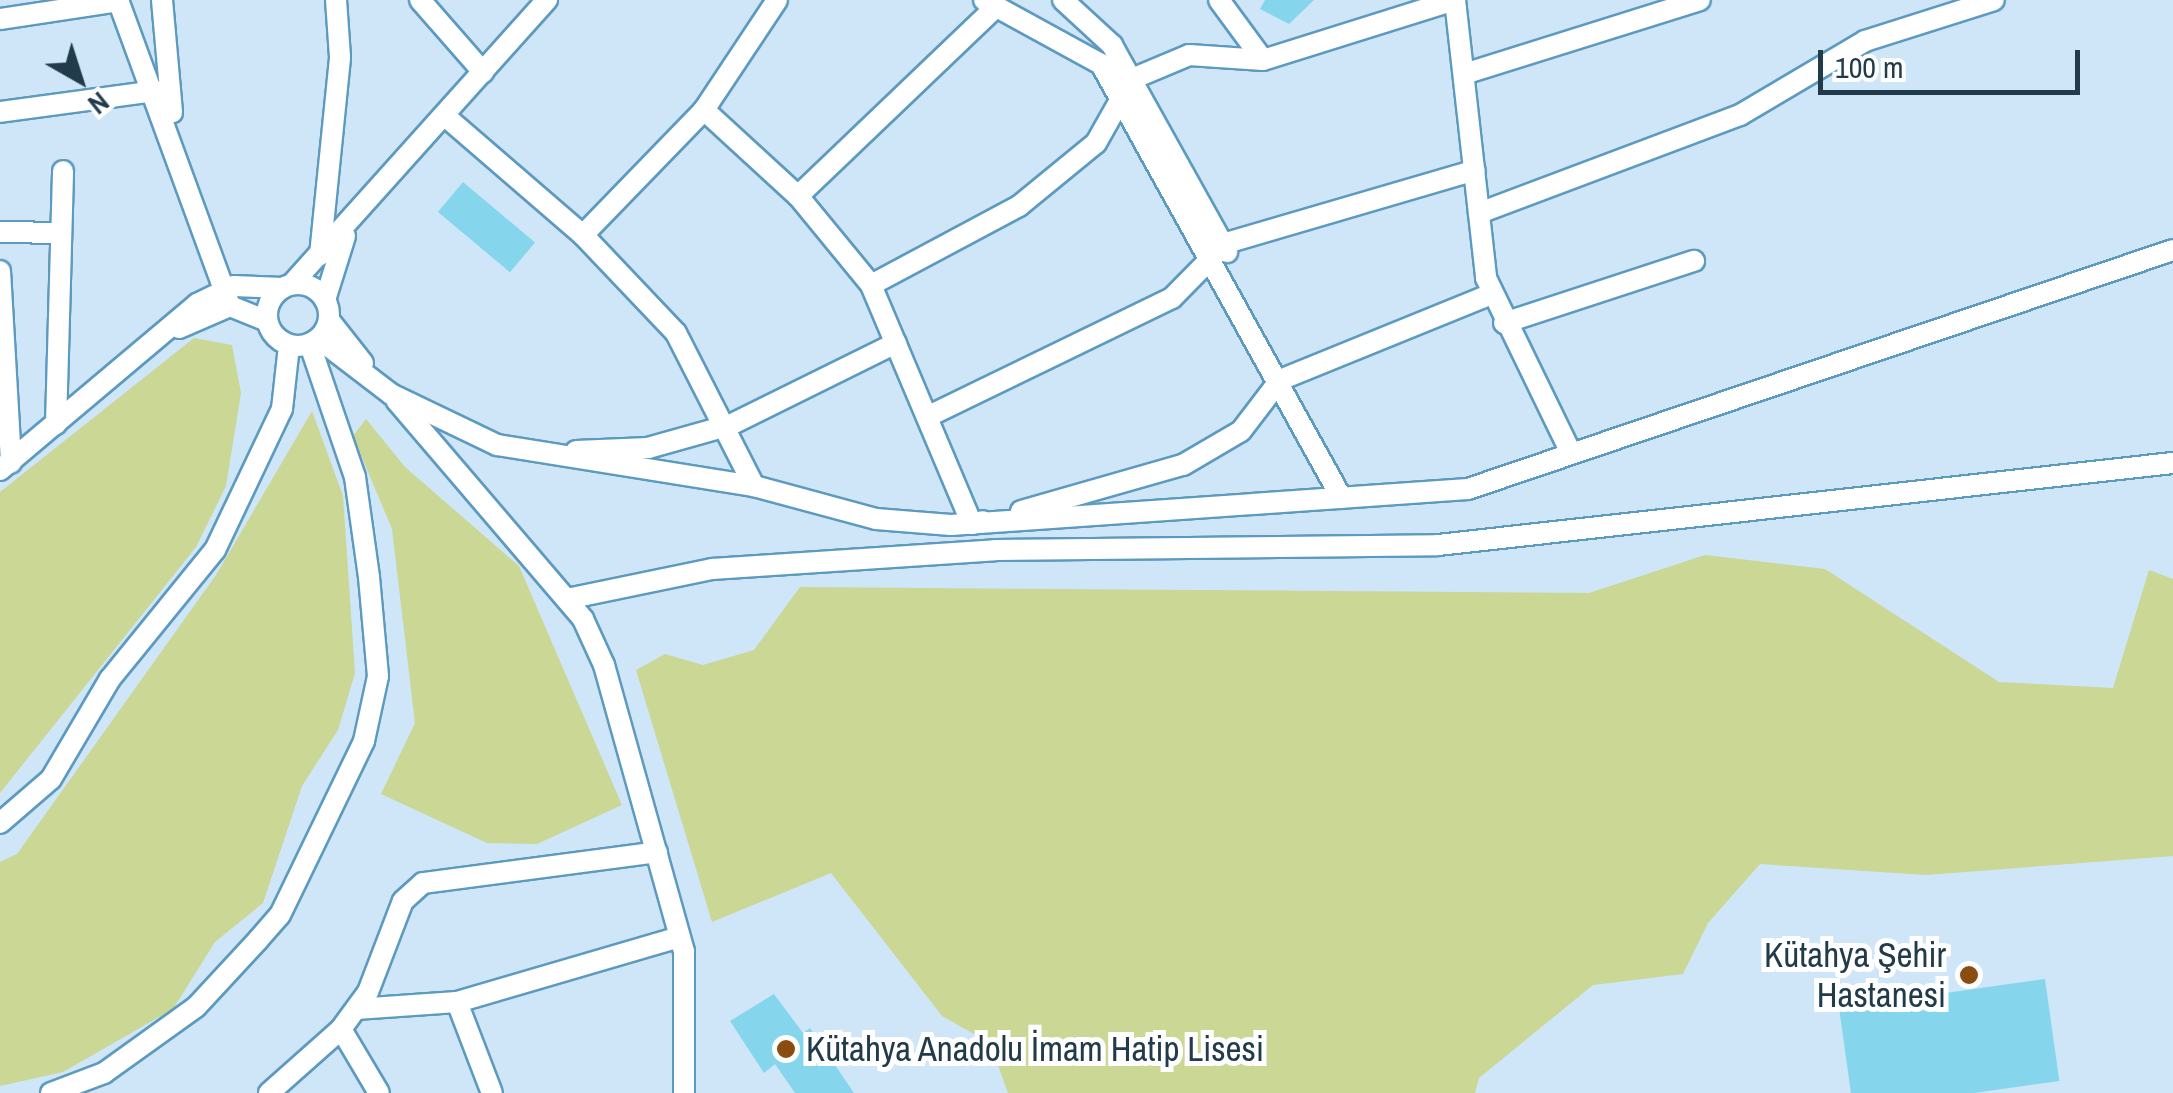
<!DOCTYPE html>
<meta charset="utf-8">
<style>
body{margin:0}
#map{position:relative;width:2173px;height:1093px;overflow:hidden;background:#cee6f7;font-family:"Archivo Narrow",sans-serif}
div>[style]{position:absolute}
.green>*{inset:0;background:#cad795}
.building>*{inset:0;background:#85d6ec;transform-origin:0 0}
.roads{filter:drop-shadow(2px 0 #5d9ac0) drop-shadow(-2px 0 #5d9ac0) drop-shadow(0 2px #5d9ac0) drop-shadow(0 -2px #5d9ac0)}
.minor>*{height:20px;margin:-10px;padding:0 10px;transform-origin:10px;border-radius:10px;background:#fff}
.minor>.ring{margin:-10px;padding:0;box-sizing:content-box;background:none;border:20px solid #fff;border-radius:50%}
.dots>*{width:28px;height:28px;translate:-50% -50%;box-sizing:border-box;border:5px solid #fff;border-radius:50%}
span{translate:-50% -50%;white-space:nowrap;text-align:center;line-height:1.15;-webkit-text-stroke:10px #fff;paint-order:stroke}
.poi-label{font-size:35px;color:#213b4b}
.right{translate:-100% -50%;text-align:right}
.left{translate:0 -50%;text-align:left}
.north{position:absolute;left:30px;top:30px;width:100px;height:100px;-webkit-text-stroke:8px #fff;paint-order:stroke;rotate:141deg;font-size:28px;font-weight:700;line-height:40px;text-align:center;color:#213b4b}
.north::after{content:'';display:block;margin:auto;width:35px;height:45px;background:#213b4b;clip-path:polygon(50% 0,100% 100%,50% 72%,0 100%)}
.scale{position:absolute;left:1818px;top:50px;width:262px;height:45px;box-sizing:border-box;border:5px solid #213b4b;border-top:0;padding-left:12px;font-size:30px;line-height:35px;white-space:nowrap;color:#213b4b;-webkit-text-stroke:8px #fff;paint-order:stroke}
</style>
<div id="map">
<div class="green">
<i style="clip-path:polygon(194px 338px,232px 345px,241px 393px,226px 486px,196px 547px,0 793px,0 492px)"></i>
<i style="clip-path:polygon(312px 411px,343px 496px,355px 673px,338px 730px,302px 786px,263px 903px,215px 942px,173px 1009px,63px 1072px,0 1086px,0 862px,17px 854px,216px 575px)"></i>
<i style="clip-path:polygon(366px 419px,405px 467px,519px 566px,622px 805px,537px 844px,487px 843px,381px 794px,415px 723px,392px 529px,353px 436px)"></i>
<i style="clip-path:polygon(1705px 555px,1825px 569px,1999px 682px,2113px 688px,2149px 570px,2173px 579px,2173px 856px,1926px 875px,1760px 864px,1708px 923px,1683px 974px,1593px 985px,1479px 1078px,1475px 1093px,1008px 1093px,990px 1043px,942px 1016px,831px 873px,712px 922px,636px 670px,665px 654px,703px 665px,754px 650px,800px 587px,1589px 593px)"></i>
</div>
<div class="building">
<i style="clip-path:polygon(1265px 0,1314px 0,1289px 24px,1260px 9px)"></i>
<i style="left:463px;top:182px;width:94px;height:39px;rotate:40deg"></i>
<i style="left:2045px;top:979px;width:103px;height:208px;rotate:82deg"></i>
<i style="clip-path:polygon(774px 994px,803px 1033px,810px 1028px,854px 1093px,795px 1093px,775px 1064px,764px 1073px,730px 1021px)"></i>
</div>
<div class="roads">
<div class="minor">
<i style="left:118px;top:0;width:326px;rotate:69.9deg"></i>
<i style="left:162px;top:0;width:113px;rotate:84.9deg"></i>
<i style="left:420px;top:0;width:96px;rotate:48.8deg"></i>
<i style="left:984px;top:0;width:133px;rotate:28.7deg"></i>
<i style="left:1101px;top:64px;width:496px;rotate:61deg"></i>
<i style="left:1063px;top:0;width:67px;rotate:42.6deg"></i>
<i style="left:1112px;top:45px;width:237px;rotate:60.9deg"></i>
<i style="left:1219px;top:0;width:74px;rotate:53.7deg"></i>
<i style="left:0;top:19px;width:120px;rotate:-8.6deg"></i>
<i style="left:1464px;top:74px;width:247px;rotate:-17.4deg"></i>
<i style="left:704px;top:110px;width:127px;rotate:42.5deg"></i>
<i style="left:798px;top:196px;width:115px;rotate:50.6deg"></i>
<i style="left:871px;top:285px;width:259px;rotate:67.1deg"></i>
<i style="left:972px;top:524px;width:11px;rotate:-15deg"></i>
<i style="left:0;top:112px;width:157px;rotate:-7.7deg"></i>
<i style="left:445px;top:116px;width:182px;rotate:40.8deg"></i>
<i style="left:583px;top:235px;width:135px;rotate:46.5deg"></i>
<i style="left:676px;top:333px;width:172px;rotate:63deg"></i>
<i style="left:798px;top:196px;width:275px;rotate:-43.7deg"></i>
<i style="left:1479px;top:213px;width:279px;rotate:-20.6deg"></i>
<i style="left:1740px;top:115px;width:145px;rotate:-30.6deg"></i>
<i style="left:1865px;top:41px;width:135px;rotate:-17.6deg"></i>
<i style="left:0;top:232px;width:61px;rotate:0.9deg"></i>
<i style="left:583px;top:235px;width:174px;rotate:-45.9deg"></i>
<i style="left:704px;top:110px;width:132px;rotate:-56.4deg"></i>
<i style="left:320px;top:255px;width:199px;rotate:-84.2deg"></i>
<i style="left:340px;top:57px;width:57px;rotate:-94deg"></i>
<i style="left:0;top:271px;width:192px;rotate:86.7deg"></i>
<i class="ring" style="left:267px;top:284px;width:42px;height:42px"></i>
<i style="left:292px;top:284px;width:382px;rotate:-48.1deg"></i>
<i style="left:871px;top:285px;width:168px;rotate:-28.1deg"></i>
<i style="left:1019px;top:206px;width:99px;rotate:-39.3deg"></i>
<i style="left:1096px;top:143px;width:73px;rotate:-60.6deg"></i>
<i style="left:1132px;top:79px;width:62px;rotate:-22.8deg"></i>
<i style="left:1189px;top:55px;width:74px;rotate:3.9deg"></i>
<i style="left:1263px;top:60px;width:201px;rotate:-17.4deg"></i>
<i style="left:1455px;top:0;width:280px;rotate:83.6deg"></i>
<i style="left:1486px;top:278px;width:192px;rotate:64.1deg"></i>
<i style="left:325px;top:300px;width:67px;rotate:-72.6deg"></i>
<i style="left:329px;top:320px;width:55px;rotate:51.7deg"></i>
<i style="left:1504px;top:323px;width:200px;rotate:-18.1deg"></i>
<i style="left:179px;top:328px;width:56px;rotate:-23.3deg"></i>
<i style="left:230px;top:306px;width:40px;rotate:22deg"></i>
<i style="left:319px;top:339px;width:91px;rotate:37.4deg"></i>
<i style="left:391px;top:394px;width:118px;rotate:25.7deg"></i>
<i style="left:497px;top:445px;width:260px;rotate:9.1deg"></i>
<i style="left:754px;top:486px;width:126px;rotate:15.1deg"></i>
<i style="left:876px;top:519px;width:75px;rotate:4.6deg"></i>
<i style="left:951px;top:525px;width:518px;rotate:-3.98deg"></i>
<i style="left:1468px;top:489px;width:744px;rotate:-18.73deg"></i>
<i style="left:396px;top:400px;width:288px;rotate:49.5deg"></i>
<i style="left:583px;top:619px;width:51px;rotate:65.5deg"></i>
<i style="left:604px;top:665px;width:297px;rotate:74.4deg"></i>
<i style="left:684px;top:951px;width:142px;rotate:90deg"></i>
<i style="left:927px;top:417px;width:272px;rotate:-25.9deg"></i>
<i style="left:1172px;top:298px;width:77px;rotate:-45.5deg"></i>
<i style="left:1226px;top:243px;width:259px;rotate:-16.3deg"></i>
<i style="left:56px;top:424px;width:253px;rotate:-88.4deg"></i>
<i style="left:576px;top:451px;width:72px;rotate:-2.4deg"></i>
<i style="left:648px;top:448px;width:85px;rotate:-15.7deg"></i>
<i style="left:730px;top:425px;width:185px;rotate:-26.3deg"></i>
<i style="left:0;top:470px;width:258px;rotate:-40.1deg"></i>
<i style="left:197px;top:304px;width:41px;rotate:-25.9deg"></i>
<i style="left:234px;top:286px;width:49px;rotate:2.3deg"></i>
<i style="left:1021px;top:511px;width:168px;rotate:-15.9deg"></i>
<i style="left:1183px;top:465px;width:67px;rotate:-30.4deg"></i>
<i style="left:1241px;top:431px;width:64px;rotate:-52.6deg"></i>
<i style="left:1280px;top:380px;width:229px;rotate:-22.1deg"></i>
<i style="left:567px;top:599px;width:148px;rotate:-11.7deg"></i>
<i style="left:712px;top:569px;width:284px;rotate:-3.8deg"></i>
<i style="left:995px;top:550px;width:443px;rotate:-0.6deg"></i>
<i style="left:1438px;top:545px;width:740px;rotate:-6.37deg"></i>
<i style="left:0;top:823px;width:67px;rotate:-40.8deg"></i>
<i style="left:51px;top:779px;width:116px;rotate:-59.5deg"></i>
<i style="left:110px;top:679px;width:166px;rotate:-50.9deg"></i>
<i style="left:215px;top:550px;width:156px;rotate:-64.6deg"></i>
<i style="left:282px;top:409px;width:63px;rotate:-83.7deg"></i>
<i style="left:457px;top:1002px;width:97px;rotate:69deg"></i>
<i style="left:356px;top:1009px;width:101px;rotate:-4deg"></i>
<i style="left:457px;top:1002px;width:232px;rotate:-16.3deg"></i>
<i style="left:341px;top:1029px;width:74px;rotate:59.3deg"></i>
<i style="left:51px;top:1093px;width:57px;rotate:-20.7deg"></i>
<i style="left:104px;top:1073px;width:113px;rotate:-35.7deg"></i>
<i style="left:196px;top:1007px;width:91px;rotate:-47.2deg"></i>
<i style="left:258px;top:940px;width:33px;rotate:-49deg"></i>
<i style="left:280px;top:915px;width:193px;rotate:-64.2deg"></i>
<i style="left:364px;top:741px;width:66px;rotate:-77.8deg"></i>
<i style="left:378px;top:676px;width:99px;rotate:-95.2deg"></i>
<i style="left:369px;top:577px;width:101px;rotate:-98deg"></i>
<i style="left:355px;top:477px;width:139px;rotate:-108.8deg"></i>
<i style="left:269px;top:1093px;width:96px;rotate:-41.6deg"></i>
<i style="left:341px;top:1029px;width:46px;rotate:-53.9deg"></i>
<i style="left:368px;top:992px;width:97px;rotate:-69deg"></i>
<i style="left:403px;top:901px;width:27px;rotate:-42deg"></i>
<i style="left:423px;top:883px;width:236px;rotate:-7.5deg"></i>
</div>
</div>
<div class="dots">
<i style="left:1969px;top:975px;background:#8a4c11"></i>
<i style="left:786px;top:1049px;background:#8a4c11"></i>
</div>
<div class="poi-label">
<span class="right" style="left:1946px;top:975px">Kütahya Şehir<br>Hastanesi</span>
<span class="left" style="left:806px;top:1049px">Kütahya Anadolu İmam Hatip Lisesi</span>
</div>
<div class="north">N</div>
<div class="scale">100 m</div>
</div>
